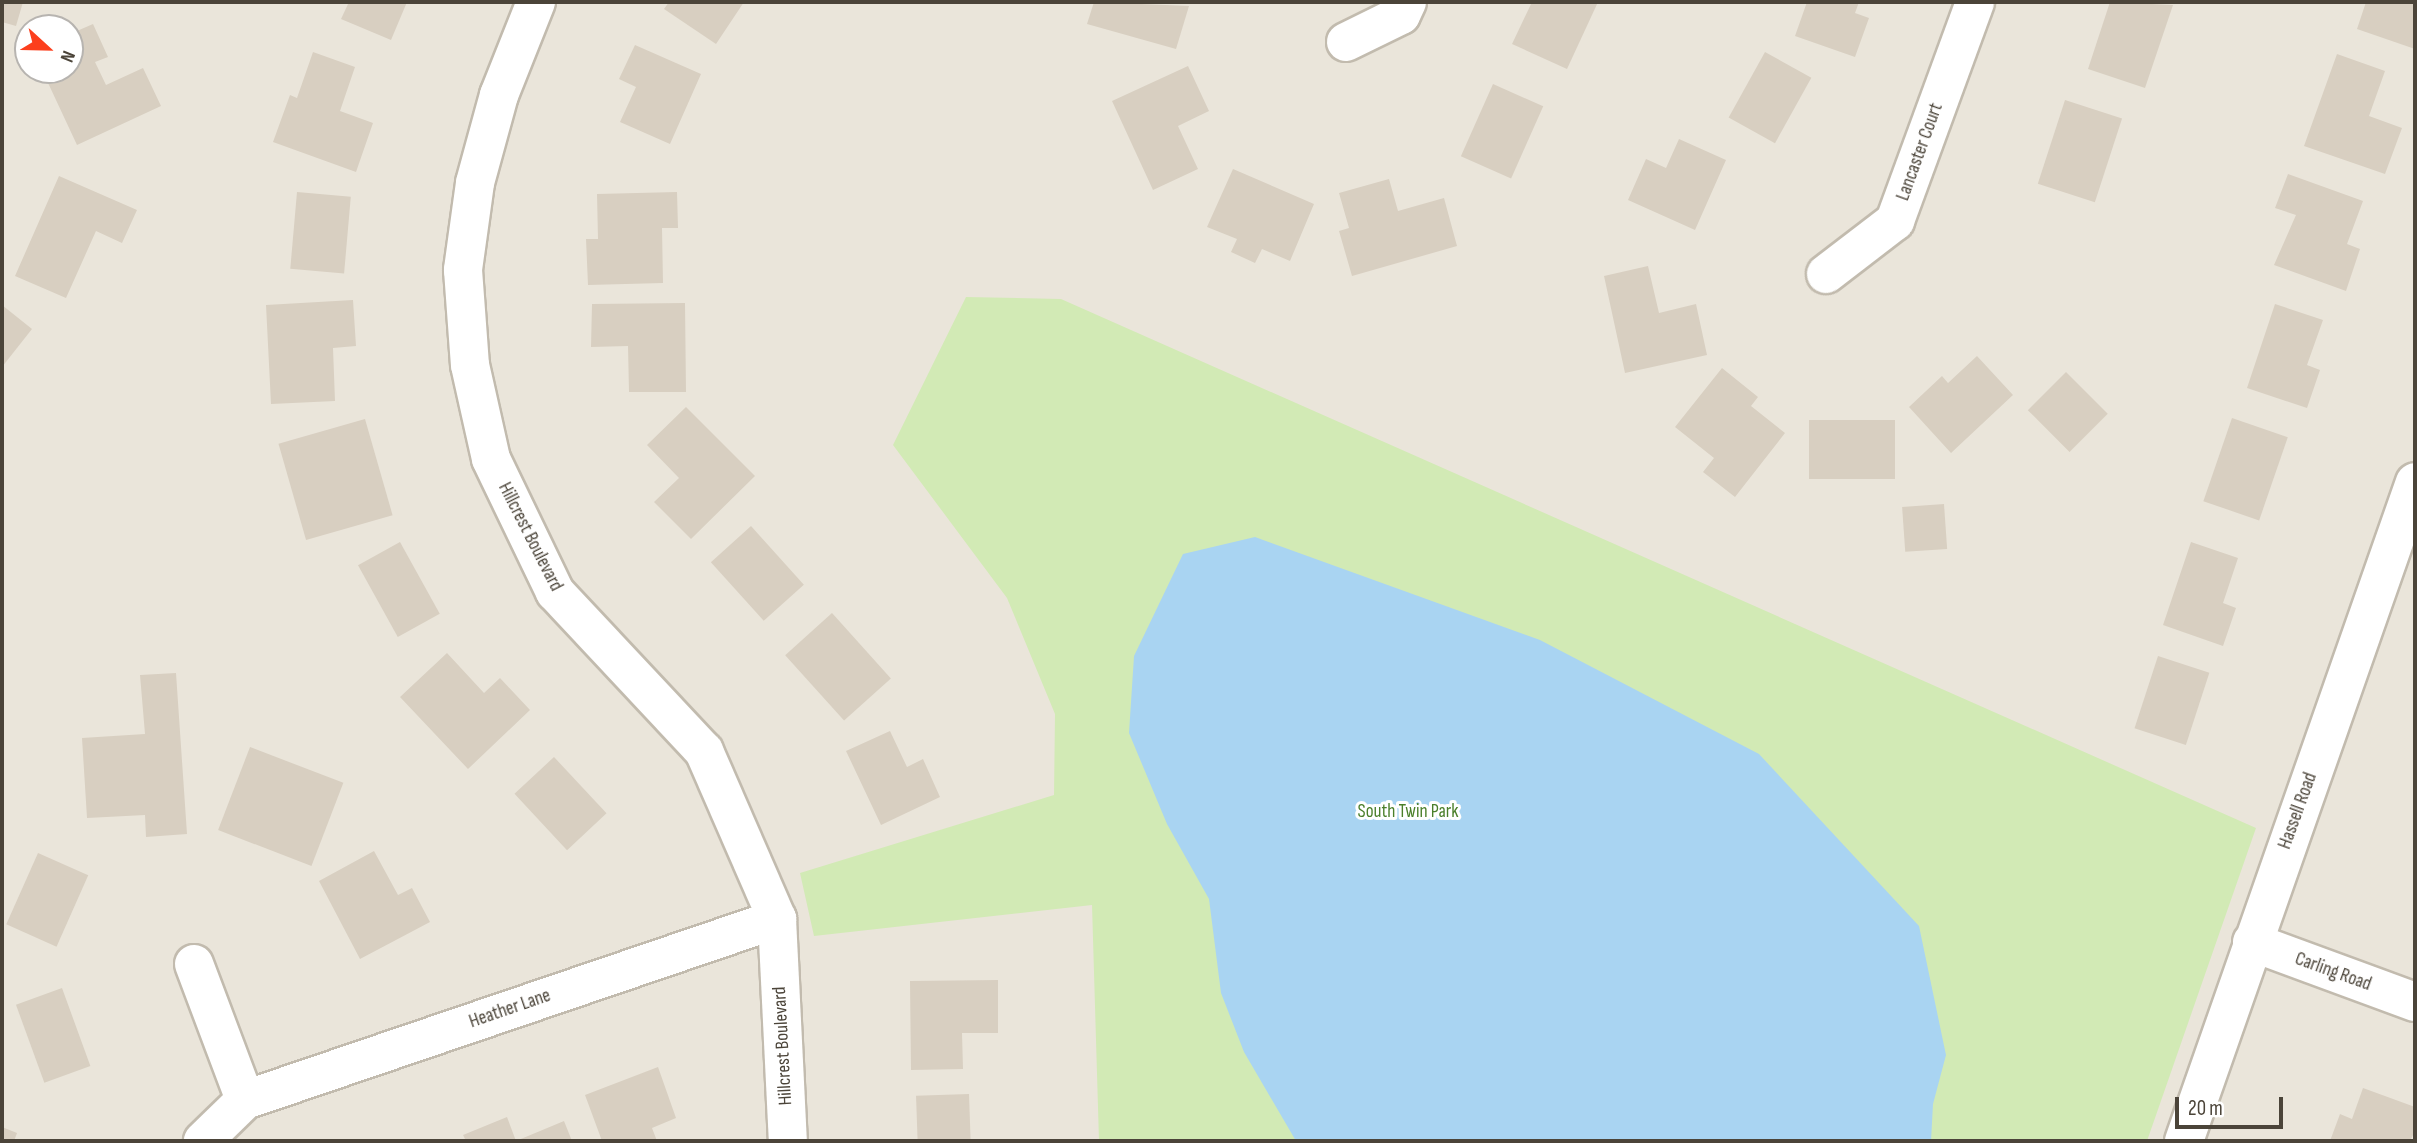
<!DOCTYPE html>
<style>
body{margin:0}
#map{position:relative;width:2417px;height:1143px;overflow:hidden;background:#f6f3ec;font-family:"Sofia Sans Condensed",sans-serif}
div>[style]{position:absolute}
.residential>*{inset:0;background:#eae5da}
.green>*{inset:0;background:#d2eab5}
.water>*{inset:0;background:#a9d4f2}
.building>*{inset:0;background:#d8cfc1;transform-origin:0 0}
.roads{filter:drop-shadow(2px 0 #c2bbae) drop-shadow(-2px 0 #c2bbae) drop-shadow(0 2px #c2bbae) drop-shadow(0 -2px #c2bbae)}
.minor>*{height:38px;margin:-19px;padding:0 19px;transform-origin:19px;border-radius:19px;background:#fff}
span{translate:-50% -50%;white-space:nowrap;text-align:center;line-height:1.15;-webkit-text-stroke:6px #fff;paint-order:stroke}
.street-label{font-size:19px;color:#4b4439}
.park-label{font-size:19px;color:#4a7f2a}
.frame{position:absolute;inset:0;border:4px solid #4b4439;pointer-events:none}
.north{position:absolute;left:14px;top:14px;width:70px;height:70px;box-sizing:border-box;background:#fff;border:2px solid #b7b4b0;border-radius:50%;rotate:112deg;font-size:19px;font-weight:700;line-height:28px;text-align:center;color:#4b4439}
.north::after{content:'';display:block;margin:auto;width:24px;height:32px;background:#fc3f1d;clip-path:polygon(50% 0,100% 100%,50% 72%,0 100%)}
.scale{position:absolute;left:2175px;top:1097px;width:108px;height:32px;box-sizing:border-box;border:4px solid #4b4439;border-top:0;padding-left:9px;font-size:21px;line-height:24px;white-space:nowrap;color:#4b4439;-webkit-text-stroke:5px #fff;paint-order:stroke}
</style>
<div id="map">
<div class="residential">
<i style="clip-path:polygon(evenodd,2px 2px,2415px 2px,2415px 1141px,2px 1141px,2px 2px,28px 28px,70px 28px,70px 70px,28px 70px,28px 28px)"></i>
</div>
<div class="green">
<i style="clip-path:polygon(966px 297px,1061px 299px,2256px 828px,2147px 1141px,1099px 1141px,1092px 905px,814px 936px,800px 873px,1054px 795px,1055px 714px,1007px 598px,893px 445px)"></i>
</div>
<div class="water">
<i style="clip-path:polygon(1255px 537px,1540px 640px,1759px 754px,1919px 926px,1946px 1055px,1933px 1104px,1931px 1141px,1296px 1141px,1244px 1052px,1221px 993px,1209px 899px,1167px 824px,1129px 733px,1134px 656px,1183px 554px)"></i>
</div>
<div class="building">
<i style="clip-path:polygon(2px 2px,23px 2px,16px 26px,2px 22px)"></i>
<i style="clip-path:polygon(349px 2px,407px 2px,391px 40px,341px 19px)"></i>
<i style="clip-path:polygon(669px 2px,744px 2px,716px 44px,664px 9px)"></i>
<i style="clip-path:polygon(1094px 2px,1189px 6px,1176px 49px,1087px 24px)"></i>
<i style="clip-path:polygon(1532px 2px,1598px 2px,1567px 69px,1512px 44px)"></i>
<i style="clip-path:polygon(1807px 2px,1859px 2px,1855px 13px,1869px 18px,1855px 57px,1795px 36px)"></i>
<i style="clip-path:polygon(2110px 2px,2173px 5px,2145px 88px,2088px 69px)"></i>
<i style="clip-path:polygon(2366px 2px,2415px 2px,2415px 49px,2357px 29px)"></i>
<i style="clip-path:polygon(93px 24px,108px 57px,95px 62px,106px 85px,143px 68px,161px 106px,77px 145px,42px 70px,70px 70px,70px 34px)"></i>
<i style="clip-path:polygon(635px 45px,701px 74px,670px 144px,620px 122px,636px 87px,619px 79px)"></i>
<i style="clip-path:polygon(313px 52px,355px 67px,340px 111px,373px 123px,356px 172px,273px 142px,290px 95px,297px 98px)"></i>
<i style="left:1765px;top:52px;width:53px;height:75px;rotate:29deg"></i>
<i style="clip-path:polygon(2337px 54px,2385px 71px,2369px 116px,2402px 128px,2385px 174px,2304px 146px)"></i>
<i style="clip-path:polygon(1188px 66px,1209px 111px,1178px 126px,1198px 169px,1153px 190px,1112px 101px)"></i>
<i style="left:1493px;top:84px;width:55px;height:79px;rotate:24deg"></i>
<i style="left:2065px;top:100px;width:60px;height:88px;rotate:18deg"></i>
<i style="clip-path:polygon(1679px 139px,1726px 160px,1695px 230px,1628px 200px,1646px 159px,1666px 168px)"></i>
<i style="clip-path:polygon(1233px 169px,1314px 204px,1290px 261px,1262px 249px,1255px 263px,1231px 252px,1237px 239px,1207px 227px)"></i>
<i style="clip-path:polygon(2288px 174px,2363px 201px,2347px 244px,2360px 249px,2346px 291px,2274px 265px,2296px 215px,2275px 208px)"></i>
<i style="clip-path:polygon(59px 176px,137px 210px,122px 243px,96px 231px,66px 298px,15px 276px)"></i>
<i style="clip-path:polygon(1389px 179px,1398px 211px,1444px 198px,1457px 246px,1352px 276px,1339px 231px,1349px 228px,1339px 193px)"></i>
<i style="left:297px;top:192px;width:54px;height:77px;rotate:5deg"></i>
<i style="clip-path:polygon(677px 192px,678px 228px,662px 228px,663px 283px,588px 285px,586px 239px,598px 239px,597px 194px)"></i>
<i style="clip-path:polygon(1648px 266px,1659px 313px,1696px 304px,1707px 355px,1625px 373px,1604px 276px)"></i>
<i style="clip-path:polygon(353px 300px,356px 346px,333px 348px,335px 401px,271px 404px,266px 305px)"></i>
<i style="clip-path:polygon(685px 303px,686px 392px,629px 392px,628px 346px,591px 347px,592px 304px)"></i>
<i style="clip-path:polygon(2275px 304px,2323px 320px,2307px 365px,2320px 370px,2307px 408px,2247px 388px)"></i>
<i style="clip-path:polygon(2px 305px,32px 329px,2px 367px)"></i>
<i style="clip-path:polygon(1977px 356px,2013px 395px,1951px 453px,1909px 407px,1942px 376px,1948px 383px)"></i>
<i style="clip-path:polygon(1722px 368px,1758px 397px,1751px 406px,1785px 433px,1735px 497px,1703px 472px,1714px 458px,1675px 427px)"></i>
<i style="left:2066px;top:372px;width:59px;height:54px;rotate:45deg"></i>
<i style="clip-path:polygon(686px 407px,755px 476px,691px 539px,654px 502px,679px 478px,647px 445px)"></i>
<i style="left:2232px;top:418px;width:59px;height:88px;rotate:19deg"></i>
<i style="left:365px;top:419px;width:100px;height:90px;rotate:74deg"></i>
<i style="left:1809px;top:420px;width:86px;height:59px"></i>
<i style="left:1944px;top:504px;width:45px;height:42px;rotate:86deg"></i>
<i style="left:751px;top:526px;width:79px;height:54px;rotate:48deg"></i>
<i style="left:400px;top:542px;width:82px;height:48px;rotate:61deg"></i>
<i style="clip-path:polygon(2191px 542px,2238px 558px,2223px 603px,2236px 608px,2223px 646px,2163px 625px)"></i>
<i style="left:832px;top:613px;width:88px;height:63px;rotate:48deg"></i>
<i style="clip-path:polygon(447px 653px,484px 693px,500px 678px,530px 710px,468px 769px,400px 697px)"></i>
<i style="left:2158px;top:656px;width:54px;height:76px;rotate:18deg"></i>
<i style="clip-path:polygon(176px 673px,187px 834px,146px 837px,145px 815px,87px 818px,82px 738px,145px 734px,140px 675px)"></i>
<i style="clip-path:polygon(890px 731px,907px 767px,923px 759px,940px 797px,881px 825px,846px 751px)"></i>
<i style="left:250px;top:747px;width:100px;height:89px;rotate:21deg"></i>
<i style="left:554px;top:757px;width:77px;height:54px;rotate:47deg"></i>
<i style="clip-path:polygon(374px 851px,398px 895px,412px 888px,430px 922px,360px 959px,319px 881px)"></i>
<i style="left:38px;top:853px;width:55px;height:78px;rotate:24deg"></i>
<i style="clip-path:polygon(998px 980px,998px 1033px,962px 1033px,963px 1069px,911px 1070px,910px 981px)"></i>
<i style="left:62px;top:988px;width:83px;height:49px;rotate:70deg"></i>
<i style="clip-path:polygon(658px 1067px,676px 1118px,652px 1128px,657px 1141px,602px 1141px,585px 1095px)"></i>
<i style="clip-path:polygon(2363px 1088px,2415px 1107px,2415px 1131px,2410px 1141px,2330px 1141px,2340px 1114px,2352px 1119px)"></i>
<i style="left:969px;top:1094px;width:47px;height:53px;rotate:88deg"></i>
<i style="clip-path:polygon(507px 1117px,516px 1141px,564px 1121px,572px 1141px,466px 1141px,463px 1135px)"></i>
<i style="clip-path:polygon(2px 1127px,17px 1133px,14px 1141px,2px 1141px)"></i>
</div>
<div class="roads">
<div class="minor">
<i style="left:536px;top:2px;width:100px;rotate:111.7deg"></i>
<i style="left:499px;top:95px;width:91px;rotate:105.3deg"></i>
<i style="left:475px;top:183px;width:88px;rotate:97.9deg"></i>
<i style="left:463px;top:270px;width:95px;rotate:85.8deg"></i>
<i style="left:470px;top:365px;width:96px;rotate:77.4deg"></i>
<i style="left:491px;top:459px;width:148px;rotate:64.3deg"></i>
<i style="left:555px;top:592px;width:218px;rotate:46.9deg"></i>
<i style="left:704px;top:751px;width:183px;rotate:66.5deg"></i>
<i style="left:777px;top:919px;width:222px;rotate:87.2deg"></i>
<i style="left:1346px;top:42px;width:61px;rotate:-26.1deg"></i>
<i style="left:1401px;top:15px;width:14px;rotate:-65deg"></i>
<i style="left:1826px;top:274px;width:87px;rotate:-37.5deg"></i>
<i style="left:1895px;top:221px;width:233px;rotate:-69.9deg"></i>
<i style="left:2252px;top:942px;width:174px;rotate:20.2deg"></i>
<i style="left:194px;top:964px;width:145px;rotate:69.4deg"></i>
<i style="left:245px;top:1100px;width:59px;rotate:135.7deg"></i>
<i style="left:245px;top:1100px;width:562px;rotate:-18.79deg"></i>
<i style="left:2184px;top:1141px;width:698px;rotate:-70.68deg"></i>
</div>
</div>
<div class="street-label">
<span style="left:1920px;top:152px;rotate:-70deg">Lancaster Court</span>
<span style="left:530px;top:537px;rotate:63deg">Hillcrest Boulevard</span>
<span style="left:2298px;top:811px;rotate:-70deg">Hassell Road</span>
<span style="left:2333px;top:972px;rotate:20deg">Carling Road</span>
<span style="left:510px;top:1009px;rotate:-19deg">Heather Lane</span>
<span style="left:783px;top:1046px;rotate:-93deg">Hillcrest Boulevard</span>
</div>
<div class="park-label">
<span style="left:1408px;top:812px">South Twin Park</span>
</div>
<div class="frame"></div>
<div class="north">N</div>
<div class="scale">20 m</div>
</div>
